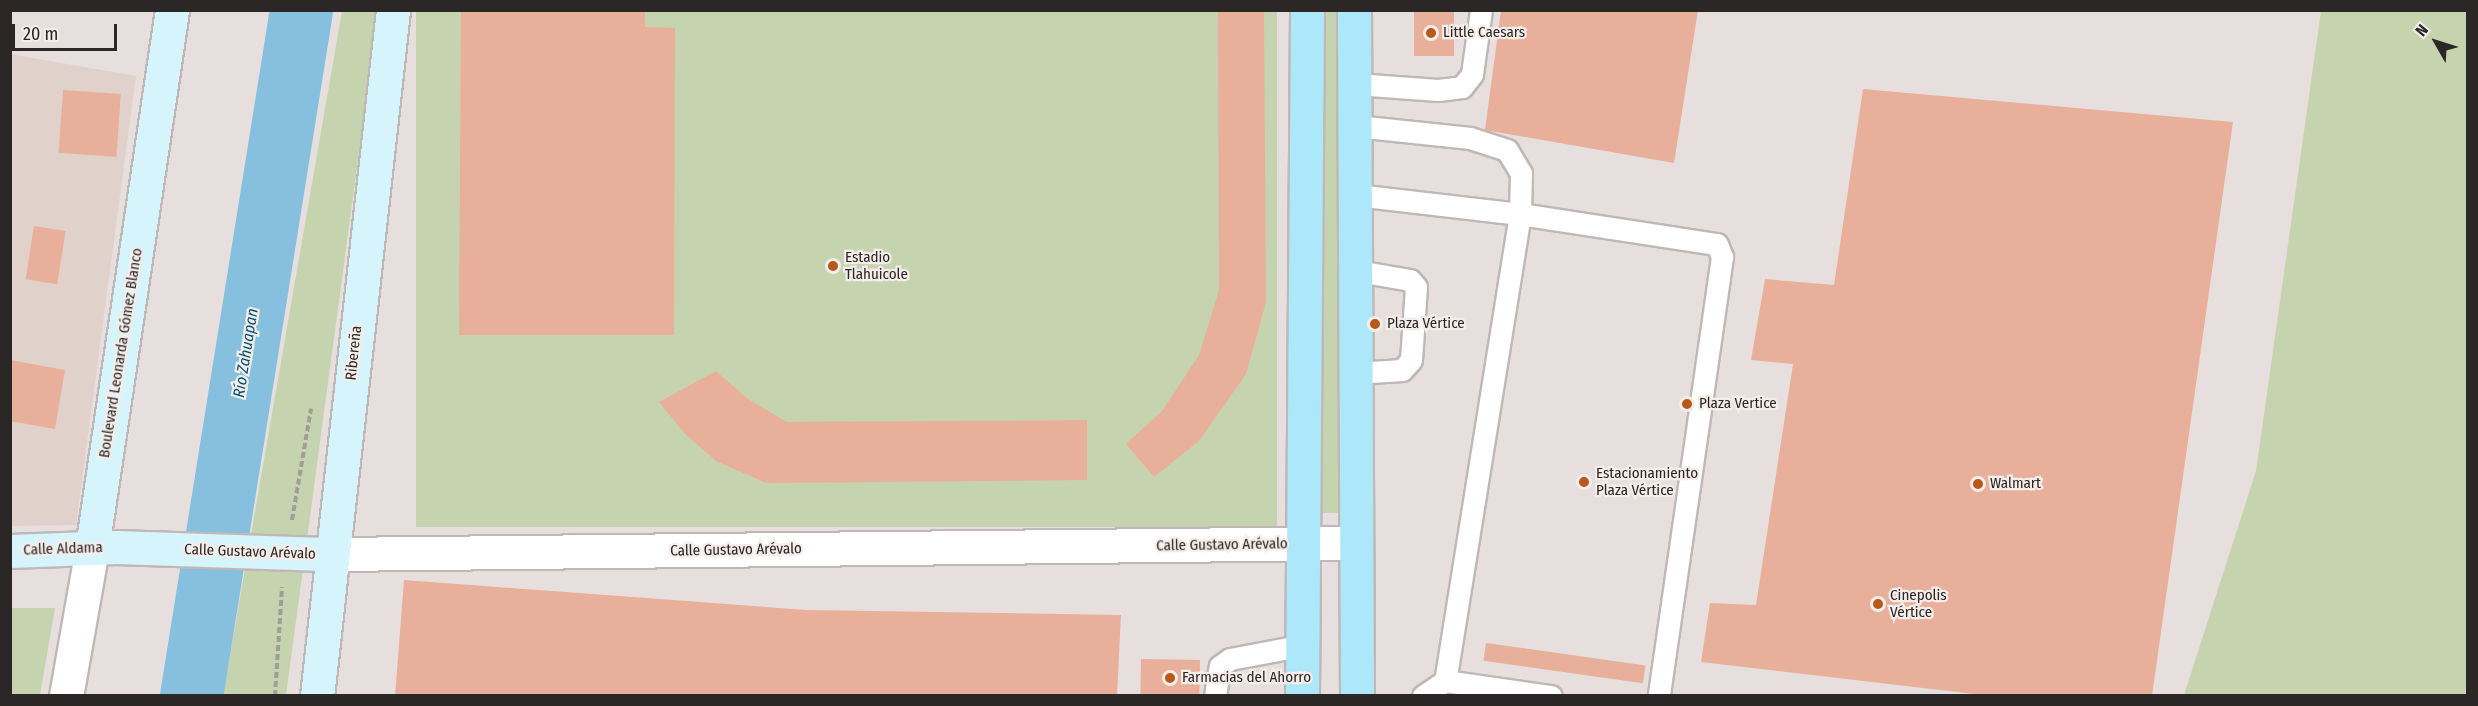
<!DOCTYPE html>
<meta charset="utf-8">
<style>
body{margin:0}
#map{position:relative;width:2478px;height:706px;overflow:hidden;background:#e7dfdd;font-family:"Fira Sans Condensed",sans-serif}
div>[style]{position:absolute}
.built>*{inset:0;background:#e0d1cb}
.green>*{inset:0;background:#c6d3af;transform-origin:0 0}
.river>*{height:63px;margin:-31.5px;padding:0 31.5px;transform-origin:31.5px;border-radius:31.5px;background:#86c0de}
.building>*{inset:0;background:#e8b09a;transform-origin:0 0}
.path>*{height:4px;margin-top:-2px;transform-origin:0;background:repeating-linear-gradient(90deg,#a29c9a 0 6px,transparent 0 9px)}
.roads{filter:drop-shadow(2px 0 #bfb8b6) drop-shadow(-2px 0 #bfb8b6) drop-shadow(0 2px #bfb8b6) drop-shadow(0 -2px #bfb8b6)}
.lane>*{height:21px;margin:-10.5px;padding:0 10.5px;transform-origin:10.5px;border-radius:10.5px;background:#fff}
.street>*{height:33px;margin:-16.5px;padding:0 16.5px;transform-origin:16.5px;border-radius:16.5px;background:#fff}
.secondary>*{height:33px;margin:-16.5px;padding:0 16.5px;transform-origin:16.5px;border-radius:16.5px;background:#d6f4fc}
.primary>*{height:33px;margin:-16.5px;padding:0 16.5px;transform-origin:16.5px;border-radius:16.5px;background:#ade8fa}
.dots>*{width:16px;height:16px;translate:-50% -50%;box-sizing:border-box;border:3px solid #f4edea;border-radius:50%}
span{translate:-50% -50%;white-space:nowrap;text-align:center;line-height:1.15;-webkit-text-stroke:4.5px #f4edea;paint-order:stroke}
.poi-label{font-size:15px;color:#2a2726}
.left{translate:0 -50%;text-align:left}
.street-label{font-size:15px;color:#2a2726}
.water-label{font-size:16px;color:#00506e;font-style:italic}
.frame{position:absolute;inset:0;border:12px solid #2a2726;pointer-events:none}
.north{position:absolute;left:2406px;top:12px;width:60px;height:60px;-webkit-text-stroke:4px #f4edea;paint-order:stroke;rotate:309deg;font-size:16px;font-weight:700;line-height:24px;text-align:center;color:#2a2726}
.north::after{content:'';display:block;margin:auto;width:21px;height:27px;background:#2a2726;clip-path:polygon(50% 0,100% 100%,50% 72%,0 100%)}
.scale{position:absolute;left:12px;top:24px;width:105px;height:27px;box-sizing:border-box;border:3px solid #2a2726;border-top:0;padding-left:8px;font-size:18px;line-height:21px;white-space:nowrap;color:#2a2726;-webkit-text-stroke:4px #f4edea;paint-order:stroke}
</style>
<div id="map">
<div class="built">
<i style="clip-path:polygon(10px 54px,136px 76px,76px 525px,11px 526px)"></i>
</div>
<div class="green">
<i style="clip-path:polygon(342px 11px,378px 11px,286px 695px,223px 696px)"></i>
<i style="left:416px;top:11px;width:861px;height:516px"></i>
<i style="left:1313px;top:11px;width:32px;height:502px"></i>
<i style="clip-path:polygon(2321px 11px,2467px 11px,2467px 695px,2184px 695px,2256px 471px)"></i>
<i style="clip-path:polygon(11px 608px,55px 608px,40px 695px,11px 695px)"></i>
</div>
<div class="river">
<i style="left:191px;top:696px;width:695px;rotate:-80.89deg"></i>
</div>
<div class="building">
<i style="clip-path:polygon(461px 10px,645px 10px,645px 27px,675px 28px,674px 335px,459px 335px)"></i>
<i style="clip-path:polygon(1218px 10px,1264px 10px,1266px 302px,1246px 374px,1199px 441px,1154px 477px,1126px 444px,1162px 411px,1199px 355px,1219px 290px)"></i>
<i style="left:1414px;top:10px;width:40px;height:46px"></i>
<i style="clip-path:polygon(1501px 10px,1698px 10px,1674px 163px,1485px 130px)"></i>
<i style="clip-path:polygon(1863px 89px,2233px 122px,2152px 696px,1991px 696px,1701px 662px,1710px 603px,1756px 605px,1793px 364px,1751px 360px,1765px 279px,1834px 285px)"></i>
<i style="left:63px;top:90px;width:58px;height:63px;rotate:4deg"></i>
<i style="left:34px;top:226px;width:32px;height:54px;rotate:9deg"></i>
<i style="clip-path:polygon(10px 360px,65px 370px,55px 429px,10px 421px)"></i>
<i style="clip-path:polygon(716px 371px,748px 399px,787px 422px,1087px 420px,1087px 480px,766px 483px,716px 461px,685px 434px,659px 402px)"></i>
<i style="clip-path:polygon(404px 580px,806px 610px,1121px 615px,1117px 696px,395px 696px)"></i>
<i style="left:1486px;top:643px;width:161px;height:18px;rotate:8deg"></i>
<i style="left:1141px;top:659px;width:59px;height:37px;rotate:1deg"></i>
</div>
<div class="path">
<i style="left:292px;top:520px;width:113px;rotate:-80.3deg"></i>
<i style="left:275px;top:696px;width:109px;rotate:-86.3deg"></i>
</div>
<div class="roads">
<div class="lane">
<i style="left:1356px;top:84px;width:82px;rotate:4.2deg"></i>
<i style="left:1438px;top:90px;width:24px;rotate:-7deg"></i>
<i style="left:1462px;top:87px;width:16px;rotate:-52deg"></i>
<i style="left:1472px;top:74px;width:65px;rotate:-82deg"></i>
<i style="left:1356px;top:126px;width:115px;rotate:6deg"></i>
<i style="left:1470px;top:138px;width:39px;rotate:18deg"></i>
<i style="left:1507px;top:150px;width:27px;rotate:59deg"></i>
<i style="left:1521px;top:173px;width:41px;rotate:91.4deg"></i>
<i style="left:1520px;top:214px;width:473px;rotate:99.1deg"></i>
<i style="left:1356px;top:195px;width:165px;rotate:6.6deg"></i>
<i style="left:1520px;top:214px;width:199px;rotate:8.7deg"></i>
<i style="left:1717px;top:244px;width:14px;rotate:69deg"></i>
<i style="left:1722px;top:257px;width:443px;rotate:98.2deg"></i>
<i style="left:1355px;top:373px;width:47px;rotate:-3.7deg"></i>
<i style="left:1402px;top:370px;width:13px;rotate:-48deg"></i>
<i style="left:1411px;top:360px;width:73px;rotate:-86.1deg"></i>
<i style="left:1416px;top:287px;width:9px;rotate:-131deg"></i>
<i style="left:1410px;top:280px;width:53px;rotate:-170.2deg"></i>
<i style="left:1215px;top:696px;width:30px;rotate:-81deg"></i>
<i style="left:1220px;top:666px;width:12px;rotate:-35deg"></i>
<i style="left:1230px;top:659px;width:75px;rotate:-10.7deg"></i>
<i style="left:1423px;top:696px;width:27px;rotate:-34deg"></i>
<i style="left:1445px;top:681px;width:107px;rotate:8.1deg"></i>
</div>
<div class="street">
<i style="left:332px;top:554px;width:1024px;rotate:-0.62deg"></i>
<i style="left:66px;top:696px;width:150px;rotate:-80deg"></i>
</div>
<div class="secondary">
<i style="left:92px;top:548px;width:544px;rotate:-81.54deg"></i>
<i style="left:10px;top:551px;width:106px;rotate:-2.2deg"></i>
<i style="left:116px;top:547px;width:216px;rotate:1.9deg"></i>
<i style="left:317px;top:696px;width:690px;rotate:-83.68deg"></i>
</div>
<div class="primary">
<i style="left:1354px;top:10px;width:686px;rotate:89.75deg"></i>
<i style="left:1302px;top:696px;width:686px;rotate:-89.58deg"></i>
</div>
</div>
<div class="dots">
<i style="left:1431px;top:33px;background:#b95818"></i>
<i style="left:833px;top:266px;background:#b95818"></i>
<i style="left:1375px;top:324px;background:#b95818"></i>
<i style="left:1687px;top:404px;background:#b95818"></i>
<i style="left:1584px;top:482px;background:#b95818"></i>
<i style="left:1978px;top:484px;background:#b95818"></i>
<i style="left:1878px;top:604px;background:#b95818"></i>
<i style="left:1170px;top:678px;background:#b95818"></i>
</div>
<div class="poi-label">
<span class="left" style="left:1443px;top:33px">Little Caesars</span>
<span class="left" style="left:845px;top:266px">Estadio<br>Tlahuicole</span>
<span class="left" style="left:1387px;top:324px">Plaza Vértice</span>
<span class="left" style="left:1699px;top:404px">Plaza Vertice</span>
<span class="left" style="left:1596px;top:482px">Estacionamiento<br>Plaza Vértice</span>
<span class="left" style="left:1990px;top:484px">Walmart</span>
<span class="left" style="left:1890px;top:604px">Cinepolis<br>Vértice</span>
<span class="left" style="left:1182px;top:678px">Farmacias del Ahorro</span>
</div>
<div class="street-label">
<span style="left:121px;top:353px;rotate:-81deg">Boulevard Leonarda Gómez Blanco</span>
<span style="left:354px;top:353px;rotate:-84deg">Ribereña</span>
<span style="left:1222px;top:545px;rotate:-1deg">Calle Gustavo Arévalo</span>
<span style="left:63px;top:549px;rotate:-2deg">Calle Aldama</span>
<span style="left:736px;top:550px;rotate:-1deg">Calle Gustavo Arévalo</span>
<span style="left:250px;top:552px;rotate:2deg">Calle Gustavo Arévalo</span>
</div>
<div class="water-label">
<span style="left:246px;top:353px;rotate:-81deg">Río Zahuapan</span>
</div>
<div class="frame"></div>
<div class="north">N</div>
<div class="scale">20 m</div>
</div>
